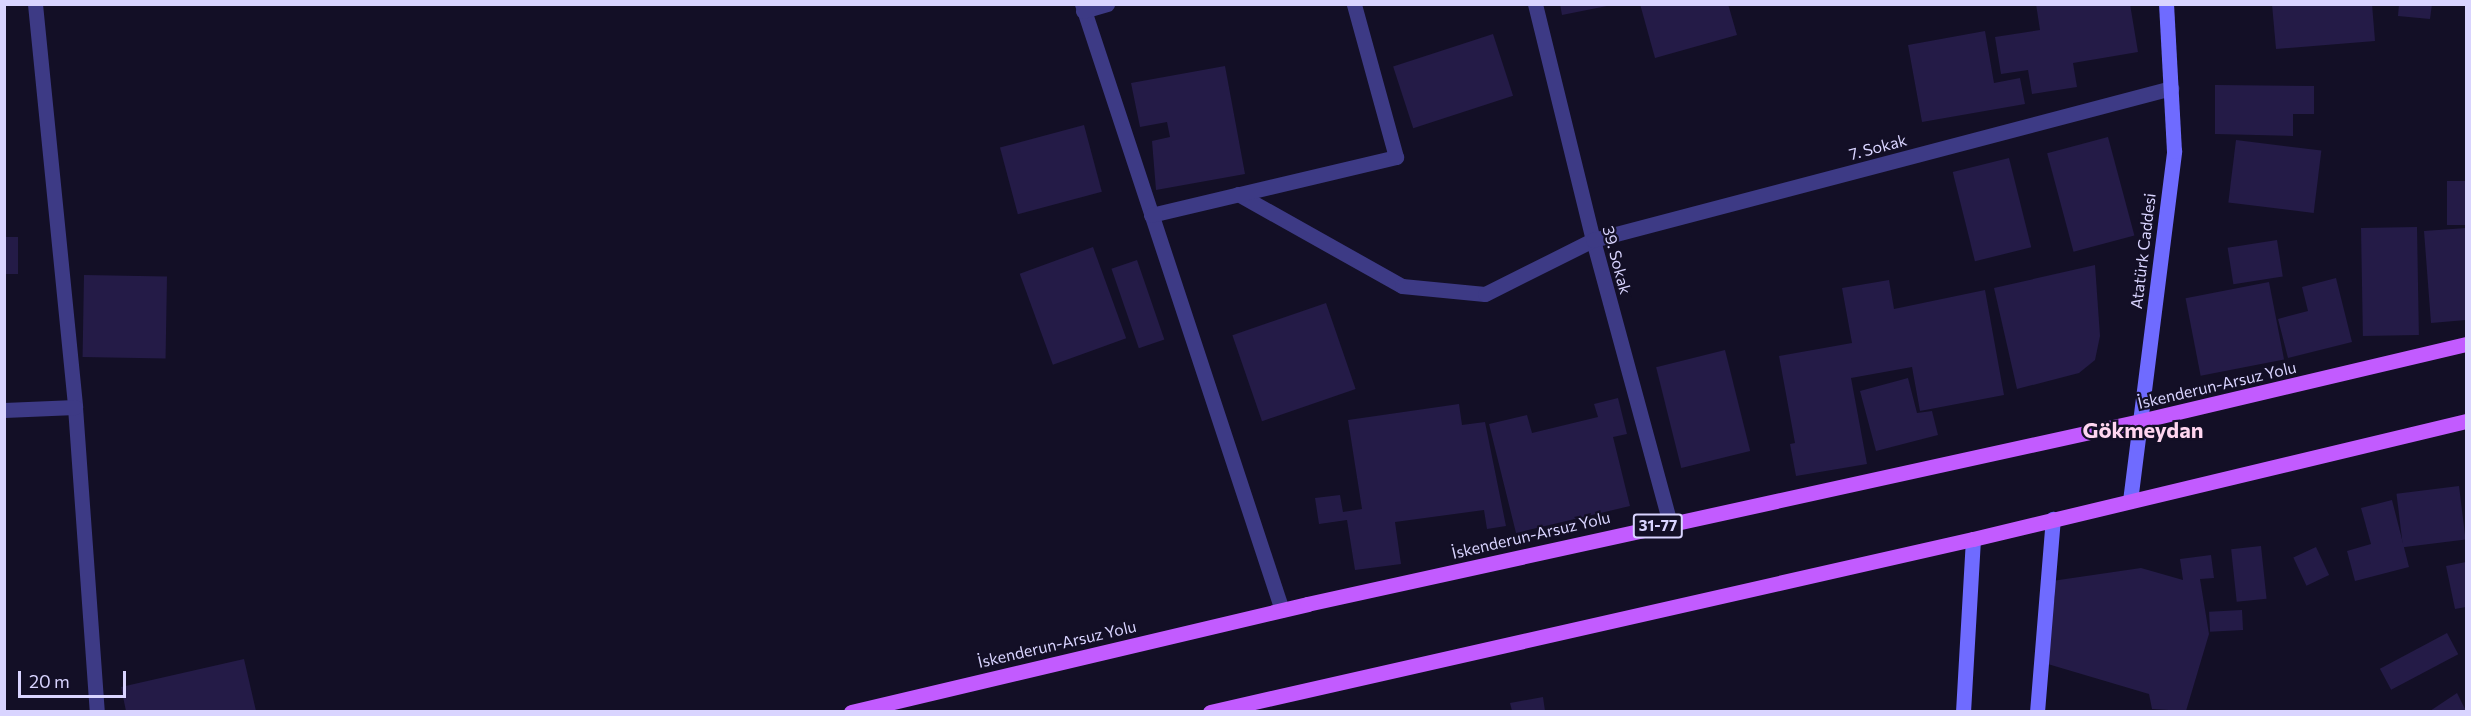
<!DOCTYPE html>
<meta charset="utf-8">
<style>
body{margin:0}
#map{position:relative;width:2471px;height:716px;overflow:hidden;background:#130f26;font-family:Commissioner,sans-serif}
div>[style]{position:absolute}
.building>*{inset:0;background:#241b47;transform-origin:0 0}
.street>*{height:15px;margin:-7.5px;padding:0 7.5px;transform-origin:7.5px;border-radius:7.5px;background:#3d3a85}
.secondary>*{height:15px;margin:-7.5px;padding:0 7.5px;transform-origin:7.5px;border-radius:7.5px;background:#6f6bff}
.primary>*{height:15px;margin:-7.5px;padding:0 7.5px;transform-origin:7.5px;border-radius:7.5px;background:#c25bff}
span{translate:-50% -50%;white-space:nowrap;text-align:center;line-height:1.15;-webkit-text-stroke:4.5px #130f26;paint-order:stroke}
.shield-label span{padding:2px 4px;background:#130f26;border:2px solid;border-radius:4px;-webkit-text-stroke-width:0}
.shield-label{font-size:15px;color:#d9d4ff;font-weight:700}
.street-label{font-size:16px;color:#d9d4ff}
.district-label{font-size:22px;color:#ffd6f0;font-weight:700}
.frame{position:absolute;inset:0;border:6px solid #d9d4ff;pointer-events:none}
.scale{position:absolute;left:18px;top:671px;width:108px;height:27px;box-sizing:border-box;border:3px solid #d9d4ff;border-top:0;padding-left:8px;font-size:18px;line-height:21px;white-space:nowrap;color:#d9d4ff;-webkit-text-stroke:4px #130f26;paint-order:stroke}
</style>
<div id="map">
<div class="building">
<i style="clip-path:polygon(1560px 4px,1607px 4px,1607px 6px,1562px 15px)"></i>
<i style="clip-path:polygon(1640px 4px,1728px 4px,1737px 35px,1655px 58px)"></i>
<i style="clip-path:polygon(2036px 4px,2130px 4px,2138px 52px,2073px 63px,2077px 87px,2032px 94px,2028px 70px,2001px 74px,1995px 37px,2040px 30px)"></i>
<i style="clip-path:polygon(2272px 4px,2372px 4px,2375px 41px,2276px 49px)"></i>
<i style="clip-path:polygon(2399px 4px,2432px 4px,2430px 19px,2398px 16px)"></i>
<i style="clip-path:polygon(1985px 31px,1994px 83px,2020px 78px,2025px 104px,1922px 122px,1908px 45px)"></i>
<i style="left:1493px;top:34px;width:65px;height:105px;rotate:72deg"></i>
<i style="clip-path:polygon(1225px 66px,1245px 174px,1156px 190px,1152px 141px,1170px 137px,1167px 122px,1140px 127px,1131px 83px)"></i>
<i style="clip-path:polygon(2215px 85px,2314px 86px,2314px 114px,2293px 114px,2293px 136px,2215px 134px)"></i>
<i style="left:1084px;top:125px;width:69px;height:87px;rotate:75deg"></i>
<i style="left:2108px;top:137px;width:102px;height:63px;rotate:75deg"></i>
<i style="left:2236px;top:140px;width:86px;height:63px;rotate:7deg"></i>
<i style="left:2009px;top:158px;width:92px;height:58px;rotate:76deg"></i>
<i style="left:2466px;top:181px;width:44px;height:19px;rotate:90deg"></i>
<i style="left:2417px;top:227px;width:108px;height:56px;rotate:89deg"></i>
<i style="clip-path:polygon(2466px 228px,2466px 320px,2431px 323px,2424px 231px)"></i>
<i style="left:4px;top:237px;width:14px;height:37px"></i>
<i style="left:2277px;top:240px;width:37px;height:50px;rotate:81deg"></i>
<i style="left:1093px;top:247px;width:97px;height:78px;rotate:70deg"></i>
<i style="left:1137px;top:260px;width:84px;height:27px;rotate:71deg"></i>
<i style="clip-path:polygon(2095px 265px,2100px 336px,2095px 360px,2079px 373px,2017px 389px,1994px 288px)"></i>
<i style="left:84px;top:275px;width:83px;height:82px;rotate:1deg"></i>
<i style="clip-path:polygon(2336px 278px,2352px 342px,2288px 358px,2278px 319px,2308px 311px,2302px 287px)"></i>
<i style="clip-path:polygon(1889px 280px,1894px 309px,1985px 290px,2004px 395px,1920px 411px,1912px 367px,1851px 378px,1867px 464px,1796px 476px,1790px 444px,1795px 443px,1779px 356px,1852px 343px,1842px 288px)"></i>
<i style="left:2269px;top:282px;width:79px;height:85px;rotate:79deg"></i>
<i style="left:1326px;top:303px;width:91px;height:99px;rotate:71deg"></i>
<i style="left:1725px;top:350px;width:104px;height:71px;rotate:76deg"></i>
<i style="clip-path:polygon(1908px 378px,1917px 413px,1932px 411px,1938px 435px,1876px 451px,1860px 391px)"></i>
<i style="clip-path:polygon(1618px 398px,1627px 434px,1613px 437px,1630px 506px,1516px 533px,1489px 424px,1527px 415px,1532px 433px,1598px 417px,1594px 404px)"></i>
<i style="clip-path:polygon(1459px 404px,1462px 425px,1485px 422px,1506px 526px,1487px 529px,1484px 510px,1395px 522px,1401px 564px,1355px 570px,1347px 520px,1319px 524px,1315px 498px,1340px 495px,1343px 512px,1362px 509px,1348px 420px)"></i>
<i style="left:2459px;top:486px;width:54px;height:63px;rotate:83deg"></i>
<i style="clip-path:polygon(2392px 500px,2409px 567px,2355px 581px,2347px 551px,2371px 544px,2361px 508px)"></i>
<i style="left:2261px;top:546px;width:53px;height:30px;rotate:84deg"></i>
<i style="left:2316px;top:547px;width:31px;height:25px;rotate:65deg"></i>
<i style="clip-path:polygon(2211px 555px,2214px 578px,2200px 579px,2209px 634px,2186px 711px,2152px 709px,2149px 694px,2041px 662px,2055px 597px,2052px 581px,2141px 568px,2183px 580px,2180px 559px)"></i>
<i style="clip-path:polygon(2466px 562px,2466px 607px,2455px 609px,2446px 566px)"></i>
<i style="left:2242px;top:610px;width:20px;height:33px;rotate:87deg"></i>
<i style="left:2447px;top:633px;width:24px;height:76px;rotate:62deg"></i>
<i style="clip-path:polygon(244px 659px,256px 711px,126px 711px,121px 687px)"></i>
<i style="clip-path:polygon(2457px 693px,2466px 711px,2430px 711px)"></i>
<i style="clip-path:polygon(1543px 697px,1545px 711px,1512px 711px,1510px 703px)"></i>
</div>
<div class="street">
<i style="left:35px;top:4px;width:405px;rotate:84.3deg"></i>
<i style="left:75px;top:407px;width:306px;rotate:85.9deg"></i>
<i style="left:1082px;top:4px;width:638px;rotate:71.74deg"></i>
<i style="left:1535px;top:4px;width:243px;rotate:76.2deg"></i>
<i style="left:1593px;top:240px;width:293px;rotate:74.8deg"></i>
<i style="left:1083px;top:11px;width:25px;rotate:-16deg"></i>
<i style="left:1238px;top:194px;width:188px;rotate:29.3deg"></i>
<i style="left:1402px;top:286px;width:83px;rotate:5.5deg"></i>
<i style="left:1485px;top:294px;width:121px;rotate:-26.6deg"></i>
<i style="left:1593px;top:240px;width:598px;rotate:-14.73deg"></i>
<i style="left:1151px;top:215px;width:252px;rotate:-13.3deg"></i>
<i style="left:1396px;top:157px;width:159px;rotate:-105.4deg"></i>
<i style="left:4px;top:410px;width:71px;rotate:-2.4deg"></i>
</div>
<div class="secondary">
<i style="left:2130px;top:501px;width:353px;rotate:-82.8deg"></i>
<i style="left:2174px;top:151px;width:147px;rotate:-93.1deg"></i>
<i style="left:1963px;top:712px;width:173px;rotate:-86.7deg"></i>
<i style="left:2037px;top:712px;width:194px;rotate:-85.3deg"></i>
</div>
<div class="primary">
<i style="left:851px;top:712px;width:469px;rotate:-13.3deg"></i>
<i style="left:1307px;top:604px;width:853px;rotate:-12.39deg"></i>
<i style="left:2140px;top:421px;width:335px;rotate:-13.3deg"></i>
<i style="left:1210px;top:712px;width:782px;rotate:-12.78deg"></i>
<i style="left:1973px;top:539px;width:507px;rotate:-13.46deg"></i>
</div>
<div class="shield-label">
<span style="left:1658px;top:526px">31-77</span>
</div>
<div class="street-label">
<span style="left:1878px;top:147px;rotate:-15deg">7. Sokak</span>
<span style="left:2143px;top:251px;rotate:-83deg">Atatürk Caddesi</span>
<span style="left:1617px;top:260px;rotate:75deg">39. Sokak</span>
<span style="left:2217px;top:385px;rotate:-13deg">İskenderun-Arsuz Yolu</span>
<span style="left:1531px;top:535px;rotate:-13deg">İskenderun-Arsuz Yolu</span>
<span style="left:1057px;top:644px;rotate:-13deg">İskenderun-Arsuz Yolu</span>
</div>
<div class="district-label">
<span style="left:2143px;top:430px">Gökmeydan</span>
</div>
<div class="frame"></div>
<div class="scale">20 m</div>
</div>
